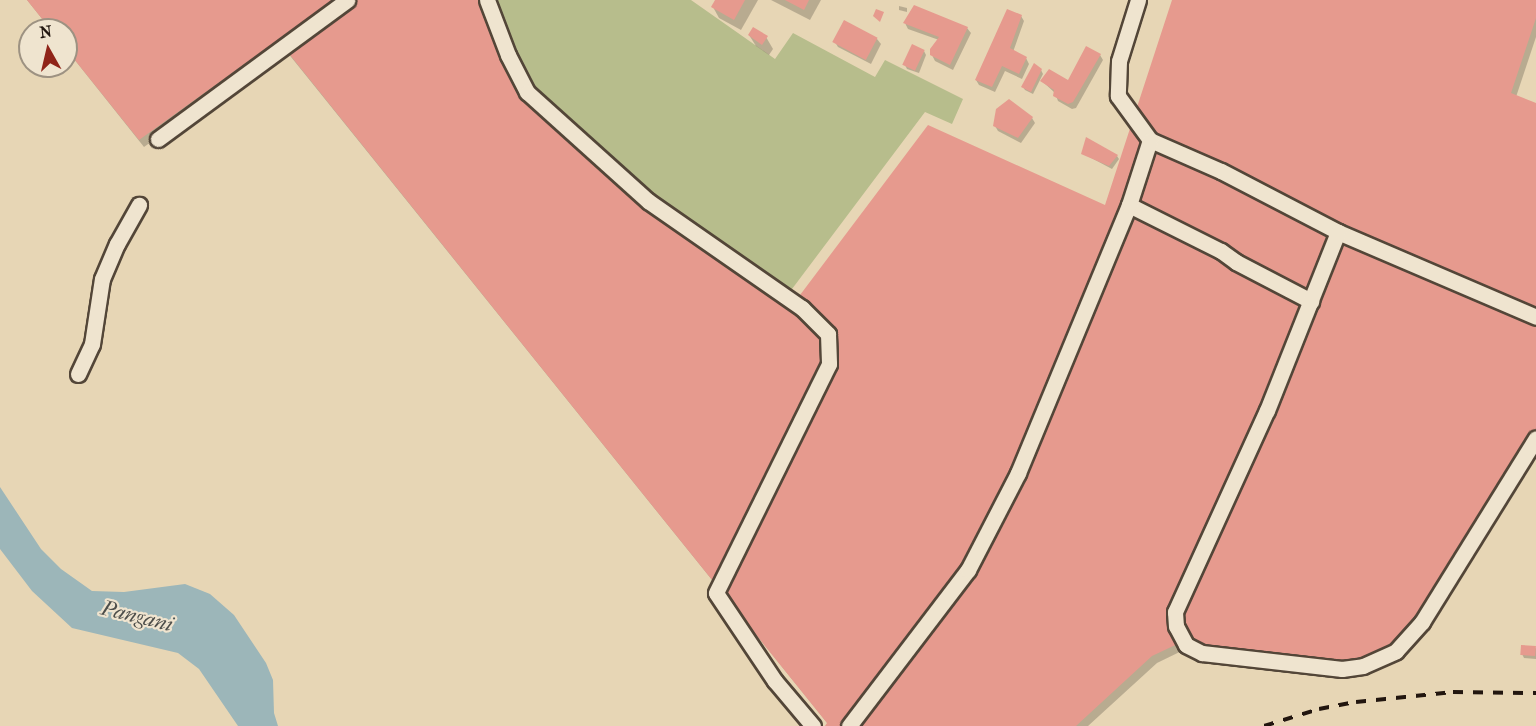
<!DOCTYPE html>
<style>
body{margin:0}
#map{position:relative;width:1536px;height:726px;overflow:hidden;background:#e7d6b5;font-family:"IM FELL French Canon",serif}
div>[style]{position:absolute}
.green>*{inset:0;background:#b7bd8c}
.water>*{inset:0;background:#9cb6b9}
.shadow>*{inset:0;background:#0003}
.building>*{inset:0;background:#e69a8e;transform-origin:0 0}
.roads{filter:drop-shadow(2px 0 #534638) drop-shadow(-2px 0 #534638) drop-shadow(0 2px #534638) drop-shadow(0 -2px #534638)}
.minor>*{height:15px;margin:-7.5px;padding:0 7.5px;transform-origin:7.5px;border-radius:7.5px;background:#efe4cf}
.rail>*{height:4px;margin-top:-2px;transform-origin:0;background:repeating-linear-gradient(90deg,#22160f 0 10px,transparent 0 20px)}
span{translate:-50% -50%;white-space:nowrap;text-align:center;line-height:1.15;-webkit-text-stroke:4.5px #efe4cf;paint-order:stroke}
.water-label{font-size:21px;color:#4d4e4a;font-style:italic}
.north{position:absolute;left:18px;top:18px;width:60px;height:60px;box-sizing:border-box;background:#efe4cf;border:2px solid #9d9282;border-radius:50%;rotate:352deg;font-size:16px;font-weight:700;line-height:24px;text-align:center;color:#22160f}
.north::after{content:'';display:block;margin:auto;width:21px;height:27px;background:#8f2418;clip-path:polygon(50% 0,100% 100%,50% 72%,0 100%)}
</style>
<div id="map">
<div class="green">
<i style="clip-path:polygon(494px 0,691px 0,775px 59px,793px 33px,875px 77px,885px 60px,963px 99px,952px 124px,925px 112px,789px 293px,651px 197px,531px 88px,512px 53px)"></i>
</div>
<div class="water">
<i style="clip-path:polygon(0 487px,41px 549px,61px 569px,92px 591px,124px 592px,185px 584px,210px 594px,234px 615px,266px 663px,273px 680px,274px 713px,278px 726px,238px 726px,199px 669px,178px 653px,72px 628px,32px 591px,0 549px)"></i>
</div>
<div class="shadow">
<i style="clip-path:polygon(27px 0,483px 0,522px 96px,791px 309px,1106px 207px,1174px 0,1536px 0,1536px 37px,1516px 97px,1536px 104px,1192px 646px,1157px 663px,1088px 726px,827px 726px,828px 724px,283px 47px,144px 147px,66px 49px,66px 30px,51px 30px)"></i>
<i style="clip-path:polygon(717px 0,758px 0,741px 30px,719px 18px,713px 7px)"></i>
<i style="clip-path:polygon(771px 0,821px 0,810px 20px)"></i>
<i style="clip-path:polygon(899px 6px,907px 8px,907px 12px,899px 10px)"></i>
<i style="clip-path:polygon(1021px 16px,1024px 21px,1013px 52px,1026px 58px,1029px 64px,1022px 79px,1005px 71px,995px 92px,979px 85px,976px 80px)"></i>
<i style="clip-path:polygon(905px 23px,967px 28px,971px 33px,953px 70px,935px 61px,932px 55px,939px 40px,908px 29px)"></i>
<i style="clip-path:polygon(749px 35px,766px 37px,773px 49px,769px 55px,756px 46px)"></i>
<i style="clip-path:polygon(877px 39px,881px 44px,871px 64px,838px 47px,835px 42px)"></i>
<i style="clip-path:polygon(924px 51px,926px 55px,919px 73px,907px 69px,905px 65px)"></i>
<i style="clip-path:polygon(1100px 55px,1103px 60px,1076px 108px,1072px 109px,1058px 101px,1055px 93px,1042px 81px,1068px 82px)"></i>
<i style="clip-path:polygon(1041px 70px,1043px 74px,1033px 94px,1025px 90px,1023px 87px)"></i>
<i style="clip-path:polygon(1032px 118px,1035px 123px,1021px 143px,998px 131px,995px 126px)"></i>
<i style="clip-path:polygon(1082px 153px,1117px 156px,1119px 159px,1112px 169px)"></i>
<i style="clip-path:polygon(1536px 648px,1536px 659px,1524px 658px,1522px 654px)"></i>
</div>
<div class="building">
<i style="clip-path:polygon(27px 0,483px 0,523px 95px,791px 307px,928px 125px,1105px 205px,1172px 0,1536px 0,1536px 18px,1511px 93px,1536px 103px,1536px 433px,1419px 620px,1394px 648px,1362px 664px,1202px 650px,1186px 640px,1152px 656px,1076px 726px,825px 726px,827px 723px,278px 40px,139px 140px,66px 49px,66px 30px,51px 30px)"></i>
<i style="clip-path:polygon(715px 0,745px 0,734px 20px,711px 7px)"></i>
<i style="clip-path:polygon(785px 0,809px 0,804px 10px)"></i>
<i style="clip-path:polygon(914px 5px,968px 27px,950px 65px,930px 55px,930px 49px,939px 37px,903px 23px)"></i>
<i style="clip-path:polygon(876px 9px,884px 12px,880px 22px,873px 16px)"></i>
<i style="clip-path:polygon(1007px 9px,1022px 15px,1010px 48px,1027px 57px,1019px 74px,1002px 66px,992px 87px,975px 80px)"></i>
<i style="left:844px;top:20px;width:38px;height:25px;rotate:28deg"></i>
<i style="clip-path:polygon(753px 27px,768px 36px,762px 45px,748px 35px)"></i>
<i style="left:912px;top:44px;width:14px;height:23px;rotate:25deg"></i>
<i style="clip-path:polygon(1086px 46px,1101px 54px,1073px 102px,1068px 104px,1053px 96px,1054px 90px,1040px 81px,1049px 69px,1068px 80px)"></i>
<i style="clip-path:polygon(1034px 63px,1042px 69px,1031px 92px,1021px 87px)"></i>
<i style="clip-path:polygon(1009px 99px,1033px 117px,1018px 138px,993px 126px,996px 109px)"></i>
<i style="clip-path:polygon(1086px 137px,1118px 155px,1109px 166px,1081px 154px)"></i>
<i style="left:1521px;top:645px;width:15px;height:10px;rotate:4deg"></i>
</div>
<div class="roads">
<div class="minor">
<i style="left:487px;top:0;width:59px;rotate:69.1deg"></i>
<i style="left:508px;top:55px;width:42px;rotate:62.8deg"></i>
<i style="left:527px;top:92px;width:163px;rotate:42deg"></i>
<i style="left:648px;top:201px;width:188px;rotate:34.8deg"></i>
<i style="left:802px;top:308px;width:37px;rotate:45deg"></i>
<i style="left:828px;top:334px;width:30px;rotate:88deg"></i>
<i style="left:829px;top:364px;width:255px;rotate:116.3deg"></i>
<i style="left:716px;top:593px;width:106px;rotate:56.2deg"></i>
<i style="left:775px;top:681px;width:59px;rotate:49.8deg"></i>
<i style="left:1138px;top:0;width:64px;rotate:107.3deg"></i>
<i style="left:1119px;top:61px;width:35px;rotate:92deg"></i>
<i style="left:1118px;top:96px;width:54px;rotate:54deg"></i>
<i style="left:1150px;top:140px;width:77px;rotate:23.6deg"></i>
<i style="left:1221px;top:171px;width:132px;rotate:27.5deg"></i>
<i style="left:1338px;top:232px;width:215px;rotate:23.2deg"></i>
<i style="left:158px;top:139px;width:235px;rotate:-36.3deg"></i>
<i style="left:1129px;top:205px;width:103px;rotate:26.6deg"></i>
<i style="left:1221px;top:251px;width:19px;rotate:36deg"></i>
<i style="left:1236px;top:262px;width:85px;rotate:27.5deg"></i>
<i style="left:1338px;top:232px;width:192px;rotate:111.7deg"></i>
<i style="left:1267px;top:410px;width:222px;rotate:114.5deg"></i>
<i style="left:1175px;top:612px;width:14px;rotate:86deg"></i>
<i style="left:1176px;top:626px;width:21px;rotate:62deg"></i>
<i style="left:1186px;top:645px;width:18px;rotate:27deg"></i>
<i style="left:1202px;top:653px;width:141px;rotate:6.5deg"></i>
<i style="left:1342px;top:669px;width:21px;rotate:-8deg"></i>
<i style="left:1363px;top:666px;width:36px;rotate:-24deg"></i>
<i style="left:1396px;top:651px;width:39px;rotate:-48deg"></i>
<i style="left:1422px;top:622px;width:216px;rotate:-58.2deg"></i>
<i style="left:78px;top:374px;width:33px;rotate:-65deg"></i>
<i style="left:92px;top:344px;width:66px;rotate:-81.3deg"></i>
<i style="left:102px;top:279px;width:38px;rotate:-67deg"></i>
<i style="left:117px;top:244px;width:45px;rotate:-60.6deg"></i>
<i style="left:849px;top:726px;width:196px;rotate:-52.7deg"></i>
<i style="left:968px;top:570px;width:109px;rotate:-62.7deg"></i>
<i style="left:1018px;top:473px;width:290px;rotate:-67.5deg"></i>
<i style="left:1129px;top:205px;width:68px;rotate:-72.1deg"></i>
</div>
</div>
<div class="rail">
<i style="left:1264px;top:726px;width:58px;rotate:-17.2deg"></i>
<i style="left:1319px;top:709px;width:38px;rotate:-11deg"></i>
<i style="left:1356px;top:702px;width:98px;rotate:-5.9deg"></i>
<i style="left:1453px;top:692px;width:83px;rotate:0.7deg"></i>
</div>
<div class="water-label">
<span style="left:137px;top:616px;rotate:14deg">Pangani</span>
</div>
<div class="north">N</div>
</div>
